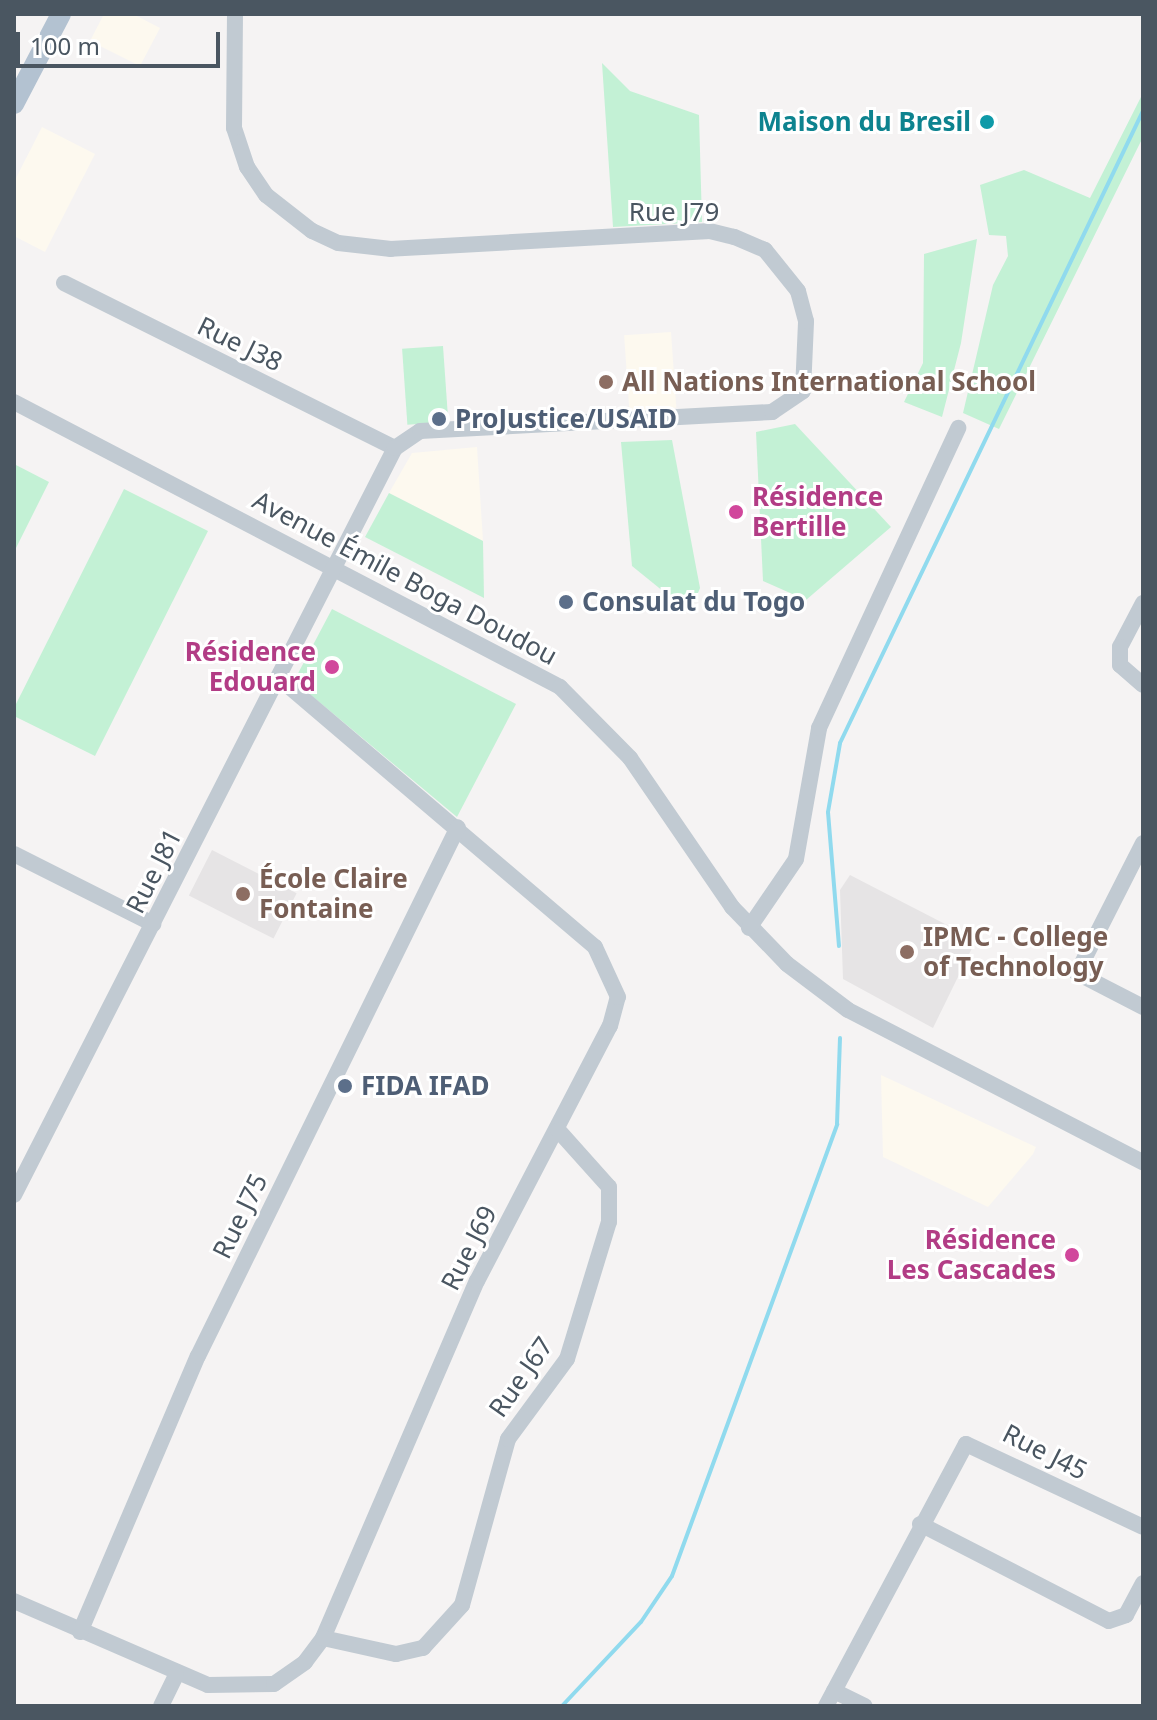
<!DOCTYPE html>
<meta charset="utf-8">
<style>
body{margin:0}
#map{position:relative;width:1157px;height:1720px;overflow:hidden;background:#f5f3f3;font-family:"Noto Sans",sans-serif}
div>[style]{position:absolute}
.commercial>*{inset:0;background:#fdf9ef;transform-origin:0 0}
.education>*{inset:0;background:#e6e4e5;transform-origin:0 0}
.green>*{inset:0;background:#c3f1d5;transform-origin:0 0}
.stream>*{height:4px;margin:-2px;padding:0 2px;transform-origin:2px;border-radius:2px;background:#90daee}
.minor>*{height:16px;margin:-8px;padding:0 8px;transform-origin:8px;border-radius:8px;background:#c1cad2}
.major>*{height:20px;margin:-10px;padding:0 10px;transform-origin:10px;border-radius:10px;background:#b3c2d1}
.dots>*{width:22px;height:22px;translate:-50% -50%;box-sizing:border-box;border:4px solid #fff;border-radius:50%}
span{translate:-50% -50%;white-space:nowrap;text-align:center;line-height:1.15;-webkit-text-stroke:6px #fff;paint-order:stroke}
.culture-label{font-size:26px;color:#0d838f;font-weight:700}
.right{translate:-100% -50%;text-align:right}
.street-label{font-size:26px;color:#4a5661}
.education-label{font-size:26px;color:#785e54;font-weight:700}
.left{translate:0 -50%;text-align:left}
.service-label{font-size:26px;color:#4e5e75;font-weight:700}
.hotel-label{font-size:26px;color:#b23c85;font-weight:700}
.frame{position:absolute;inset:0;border:16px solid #4a5661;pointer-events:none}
.scale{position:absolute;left:16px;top:32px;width:204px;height:36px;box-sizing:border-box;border:4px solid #4a5661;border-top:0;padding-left:10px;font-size:24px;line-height:28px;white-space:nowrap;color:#4a5661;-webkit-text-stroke:6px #fff;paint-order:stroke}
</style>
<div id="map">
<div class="commercial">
<i style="clip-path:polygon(104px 14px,133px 14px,160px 28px,140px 66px,90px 41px)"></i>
<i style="clip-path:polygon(42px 127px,95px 154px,45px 252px,14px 236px,14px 182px)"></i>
<i style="left:671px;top:332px;width:76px;height:47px;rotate:86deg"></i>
<i style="clip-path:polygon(477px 447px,483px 541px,389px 493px,412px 453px)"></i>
<i style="clip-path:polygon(881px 1075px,1036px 1147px,1033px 1154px,988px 1207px,883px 1157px)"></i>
</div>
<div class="education">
<i style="left:212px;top:850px;width:95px;height:51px;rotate:27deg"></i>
<i style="clip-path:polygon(850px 875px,976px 940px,933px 1028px,843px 979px,840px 890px)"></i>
</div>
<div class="green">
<i style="clip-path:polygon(602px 63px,630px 91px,699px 115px,702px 222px,613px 227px)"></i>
<i style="clip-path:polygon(1143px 93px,1143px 137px,999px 429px,963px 413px,993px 285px,1008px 256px,1006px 236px,989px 235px,980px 185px,1024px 170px,1090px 198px)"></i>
<i style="clip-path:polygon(977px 239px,961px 343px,942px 417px,904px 402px,923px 363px,924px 254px)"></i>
<i style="left:443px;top:346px;width:76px;height:41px;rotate:86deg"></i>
<i style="clip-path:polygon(795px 424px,891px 527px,806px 600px,763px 581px,756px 432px)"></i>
<i style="clip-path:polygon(672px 440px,700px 588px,690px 613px,632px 566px,621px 442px)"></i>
<i style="clip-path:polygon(14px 464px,49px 482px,14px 552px)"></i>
<i style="clip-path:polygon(124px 489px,208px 531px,95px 756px,14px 716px,14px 708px)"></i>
<i style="clip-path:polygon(389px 493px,483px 541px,484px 598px,365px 537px)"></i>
<i style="clip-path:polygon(332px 609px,516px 704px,457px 817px,294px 681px)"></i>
</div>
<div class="stream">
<i style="left:839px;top:946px;width:134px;rotate:-94.7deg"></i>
<i style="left:828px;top:812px;width:70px;rotate:-80.1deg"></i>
<i style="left:840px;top:743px;width:701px;rotate:-64.39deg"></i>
<i style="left:562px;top:1706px;width:115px;rotate:-46.8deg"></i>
<i style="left:641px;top:1622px;width:55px;rotate:-56deg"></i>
<i style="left:672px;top:1576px;width:481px;rotate:-69.9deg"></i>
<i style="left:837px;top:1124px;width:86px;rotate:-88deg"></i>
</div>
<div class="minor">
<i style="left:64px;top:283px;width:370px;rotate:26.5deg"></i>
<i style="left:14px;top:402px;width:616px;rotate:27.56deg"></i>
<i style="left:560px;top:687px;width:100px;rotate:45.4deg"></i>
<i style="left:630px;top:758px;width:181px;rotate:55.6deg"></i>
<i style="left:732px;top:907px;width:79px;rotate:46deg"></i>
<i style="left:787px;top:964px;width:76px;rotate:37deg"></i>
<i style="left:848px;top:1010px;width:332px;rotate:27.3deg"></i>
<i style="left:1143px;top:603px;width:50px;rotate:117.6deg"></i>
<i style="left:1120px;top:647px;width:18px;rotate:90deg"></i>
<i style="left:1120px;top:665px;width:30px;rotate:41deg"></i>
<i style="left:1143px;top:843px;width:146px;rotate:116.9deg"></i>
<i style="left:1077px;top:973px;width:74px;rotate:27.3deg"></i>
<i style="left:14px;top:854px;width:156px;rotate:26.7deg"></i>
<i style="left:749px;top:928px;width:83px;rotate:-55.7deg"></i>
<i style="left:796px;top:859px;width:133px;rotate:-80deg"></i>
<i style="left:819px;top:728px;width:331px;rotate:-65.1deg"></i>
<i style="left:14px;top:1195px;width:839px;rotate:-62.98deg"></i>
<i style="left:395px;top:448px;width:30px;rotate:-34deg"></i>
<i style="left:420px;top:431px;width:353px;rotate:-3.1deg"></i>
<i style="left:772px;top:412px;width:37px;rotate:-34deg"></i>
<i style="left:803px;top:391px;width:70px;rotate:-87.5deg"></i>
<i style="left:806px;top:321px;width:31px;rotate:-105deg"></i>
<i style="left:798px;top:291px;width:53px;rotate:-128.8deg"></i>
<i style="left:765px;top:250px;width:34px;rotate:-157deg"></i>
<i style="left:734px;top:237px;width:25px;rotate:-166deg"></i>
<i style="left:710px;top:231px;width:320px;rotate:176.8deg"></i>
<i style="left:391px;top:249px;width:53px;rotate:-173.5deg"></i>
<i style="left:338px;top:243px;width:29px;rotate:-155deg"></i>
<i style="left:312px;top:231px;width:58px;rotate:-142deg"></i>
<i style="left:266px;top:195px;width:34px;rotate:-124deg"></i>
<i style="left:247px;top:167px;width:41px;rotate:-108.4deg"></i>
<i style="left:234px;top:128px;width:114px;rotate:-89.5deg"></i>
<i style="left:920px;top:1524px;width:212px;rotate:27.2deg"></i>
<i style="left:1109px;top:1621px;width:18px;rotate:-19deg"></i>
<i style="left:1126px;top:1615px;width:36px;rotate:-62deg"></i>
<i style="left:14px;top:1601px;width:211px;rotate:23.4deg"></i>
<i style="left:208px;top:1685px;width:66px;rotate:-0.9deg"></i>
<i style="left:274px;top:1684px;width:38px;rotate:-35deg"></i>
<i style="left:305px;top:1662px;width:30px;rotate:-53deg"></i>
<i style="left:323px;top:1638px;width:389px;rotate:-66.7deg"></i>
<i style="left:477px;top:1281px;width:288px;rotate:-62.5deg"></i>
<i style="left:610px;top:1026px;width:30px;rotate:-75deg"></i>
<i style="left:618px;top:997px;width:55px;rotate:-114.7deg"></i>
<i style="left:595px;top:947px;width:415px;rotate:-139.6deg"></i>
<i style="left:80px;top:1632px;width:300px;rotate:-66.9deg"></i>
<i style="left:198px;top:1356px;width:589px;rotate:-63.83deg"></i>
<i style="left:323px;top:1638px;width:75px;rotate:12.4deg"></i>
<i style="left:396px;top:1654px;width:28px;rotate:-13deg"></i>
<i style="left:423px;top:1648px;width:58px;rotate:-47.8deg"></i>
<i style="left:462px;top:1605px;width:172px;rotate:-74.5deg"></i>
<i style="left:508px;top:1439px;width:99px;rotate:-53.6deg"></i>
<i style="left:567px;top:1359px;width:143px;rotate:-73deg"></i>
<i style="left:609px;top:1222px;width:35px;rotate:-90deg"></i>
<i style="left:609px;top:1187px;width:76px;rotate:-131.8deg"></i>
<i style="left:834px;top:1691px;width:34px;rotate:26deg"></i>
<i style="left:161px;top:1706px;width:34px;rotate:-64deg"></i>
<i style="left:826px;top:1706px;width:297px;rotate:-61.9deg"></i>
<i style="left:966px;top:1444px;width:195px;rotate:25.1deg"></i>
</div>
<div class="major">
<i style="left:14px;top:104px;width:102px;rotate:-62.4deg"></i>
</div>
<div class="dots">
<i style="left:987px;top:122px;background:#0f9aa8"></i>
<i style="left:606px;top:382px;background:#8d6e63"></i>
<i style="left:439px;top:419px;background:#5c6f8a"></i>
<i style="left:736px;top:512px;background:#d1479c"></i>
<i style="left:566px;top:602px;background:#5c6f8a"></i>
<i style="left:332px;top:667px;background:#d1479c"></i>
<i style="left:243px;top:894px;background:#8d6e63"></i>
<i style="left:907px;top:952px;background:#8d6e63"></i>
<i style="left:345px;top:1086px;background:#5c6f8a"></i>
<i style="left:1072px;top:1255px;background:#d1479c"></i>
</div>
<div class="culture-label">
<span class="right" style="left:971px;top:122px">Maison du Bresil</span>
</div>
<div class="street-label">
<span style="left:674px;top:212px">Rue J79</span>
<span style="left:240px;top:344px;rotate:26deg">Rue J38</span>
<span style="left:405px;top:578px;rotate:28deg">Avenue Émile Boga Doudou</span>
<span style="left:154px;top:871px;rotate:-63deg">Rue J81</span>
<span style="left:240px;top:1216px;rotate:-64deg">Rue J75</span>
<span style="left:469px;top:1248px;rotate:-63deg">Rue J69</span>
<span style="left:521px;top:1377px;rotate:-55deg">Rue J67</span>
<span style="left:1045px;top:1452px;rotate:27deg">Rue J45</span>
</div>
<div class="education-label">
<span class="left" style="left:622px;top:382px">All Nations International School</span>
<span class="left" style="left:259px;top:894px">École Claire<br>Fontaine</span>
<span class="left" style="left:923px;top:952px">IPMC - College<br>of Technology</span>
</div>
<div class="service-label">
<span class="left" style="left:455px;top:419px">ProJustice/USAID</span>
<span class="left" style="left:582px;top:602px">Consulat du Togo</span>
<span class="left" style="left:361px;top:1086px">FIDA IFAD</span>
</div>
<div class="hotel-label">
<span class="left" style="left:752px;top:512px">Résidence<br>Bertille</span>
<span class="right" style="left:316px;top:667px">Résidence<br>Edouard</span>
<span class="right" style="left:1056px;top:1255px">Résidence<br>Les Cascades</span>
</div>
<div class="frame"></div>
<div class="scale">100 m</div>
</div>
